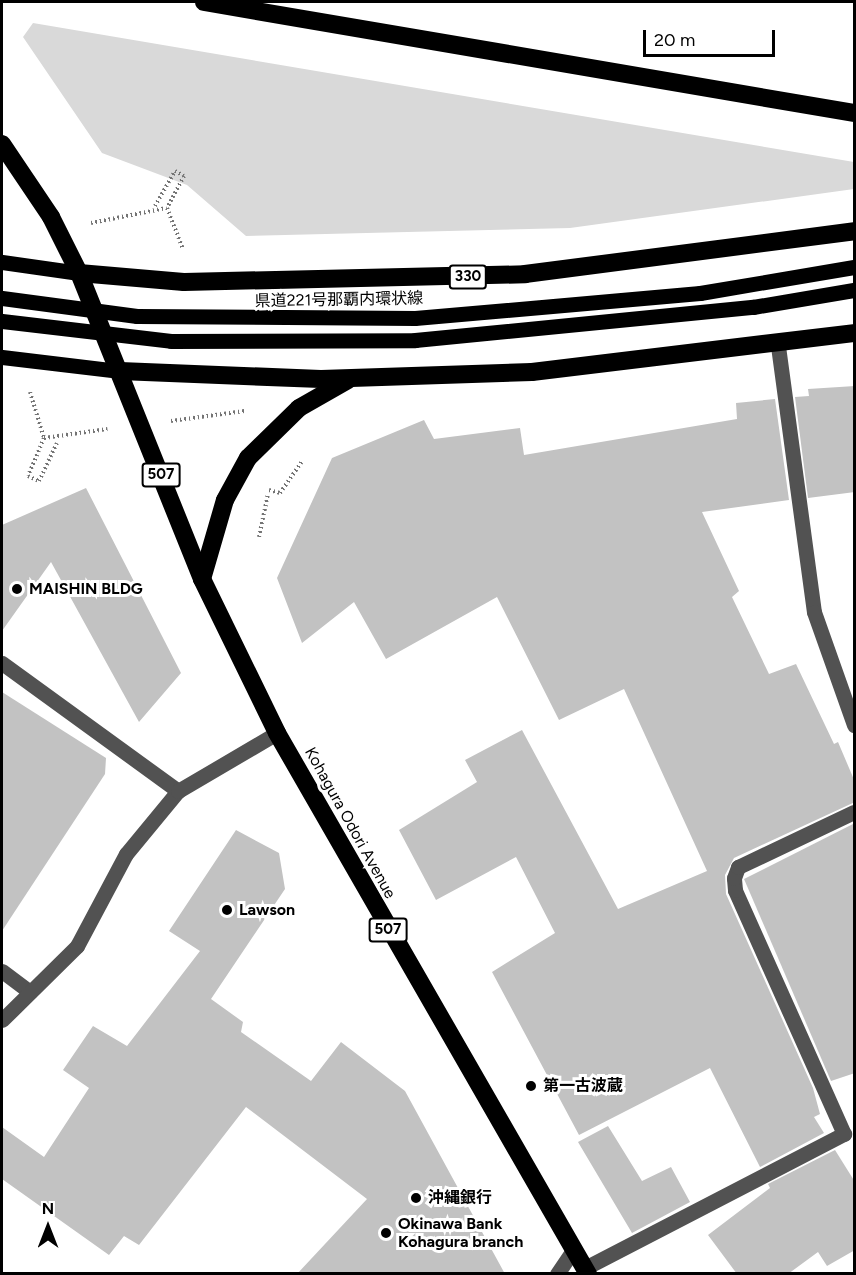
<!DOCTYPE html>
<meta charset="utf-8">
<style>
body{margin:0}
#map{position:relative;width:856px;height:1275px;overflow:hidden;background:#fff;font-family:Figtree,"Noto Sans JP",sans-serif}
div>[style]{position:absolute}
.green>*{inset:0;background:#d9d9d9}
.building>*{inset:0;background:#c2c2c2}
.path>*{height:4px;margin-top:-2px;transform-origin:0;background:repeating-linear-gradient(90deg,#747474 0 1.5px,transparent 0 4.5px)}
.minor>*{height:15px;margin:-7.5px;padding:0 7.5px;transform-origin:7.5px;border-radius:7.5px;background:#525252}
.major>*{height:15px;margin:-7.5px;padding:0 7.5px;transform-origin:7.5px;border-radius:7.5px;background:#000}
.highway>*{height:18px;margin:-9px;padding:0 9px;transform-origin:9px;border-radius:9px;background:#000}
.dots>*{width:16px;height:16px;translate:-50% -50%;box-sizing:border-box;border:3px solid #fff;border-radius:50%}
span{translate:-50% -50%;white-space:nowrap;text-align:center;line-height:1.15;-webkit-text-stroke:6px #fff;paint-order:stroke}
.shield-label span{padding:2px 4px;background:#fff;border:2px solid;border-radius:4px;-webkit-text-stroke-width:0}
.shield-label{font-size:15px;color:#000;font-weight:700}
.street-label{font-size:16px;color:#000}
.poi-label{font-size:16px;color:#000;font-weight:700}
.left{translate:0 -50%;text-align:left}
.frame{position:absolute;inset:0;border:3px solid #000;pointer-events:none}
.north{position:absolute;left:18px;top:1197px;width:60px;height:60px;-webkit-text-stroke:4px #fff;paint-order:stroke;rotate:0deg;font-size:16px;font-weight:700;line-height:24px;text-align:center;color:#000}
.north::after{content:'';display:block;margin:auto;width:21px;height:27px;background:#000;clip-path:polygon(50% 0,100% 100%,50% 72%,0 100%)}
.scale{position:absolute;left:643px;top:30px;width:132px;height:27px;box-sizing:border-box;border:3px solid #000;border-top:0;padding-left:8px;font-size:18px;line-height:21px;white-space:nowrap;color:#000;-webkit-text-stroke:4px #fff;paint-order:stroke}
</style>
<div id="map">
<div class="green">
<i style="clip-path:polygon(33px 23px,854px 162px,854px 189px,570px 228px,246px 236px,187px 185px,102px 153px,23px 37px)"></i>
</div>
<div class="building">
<i style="clip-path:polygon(855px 386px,855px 492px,808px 498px,795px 397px,809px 396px,808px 389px)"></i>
<i style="clip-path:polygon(775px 399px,789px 500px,702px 512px,739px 591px,732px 597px,769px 674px,796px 664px,834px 744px,838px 742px,855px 782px,855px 802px,734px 858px,725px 875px,726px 894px,813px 1088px,820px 1114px,814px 1117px,824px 1133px,760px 1167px,710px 1068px,579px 1135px,492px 972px,555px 933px,516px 857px,436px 900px,399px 830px,477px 782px,465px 760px,522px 730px,618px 909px,707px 871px,624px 689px,559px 720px,497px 597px,386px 659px,354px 602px,302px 643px,277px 578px,332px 458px,424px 420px,434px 439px,520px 428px,524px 455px,737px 419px,736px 403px)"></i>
<i style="clip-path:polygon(86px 488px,181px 673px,139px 722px,51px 562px,2px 631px,2px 525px)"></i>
<i style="clip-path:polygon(2px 692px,106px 758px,105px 774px,2px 931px)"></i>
<i style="clip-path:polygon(855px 823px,855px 1073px,831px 1081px,744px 879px)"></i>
<i style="clip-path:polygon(236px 830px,279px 853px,285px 889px,211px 999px,243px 1022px,241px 1032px,311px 1081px,341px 1042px,405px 1091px,505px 1274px,297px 1274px,367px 1199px,246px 1107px,139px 1245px,124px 1236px,109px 1255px,2px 1179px,2px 1127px,44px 1157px,89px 1088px,63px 1070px,93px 1026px,127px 1046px,200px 951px,169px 931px)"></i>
<i style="clip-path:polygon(608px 1126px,642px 1181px,671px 1167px,690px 1202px,632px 1233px,578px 1142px)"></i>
<i style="clip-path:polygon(835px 1150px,855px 1182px,855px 1250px,827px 1266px,818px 1252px,788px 1274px,737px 1274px,708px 1235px,770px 1188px,768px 1184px)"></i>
</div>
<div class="path">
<i style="left:155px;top:206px;width:40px;rotate:-60.3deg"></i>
<i style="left:175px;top:171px;width:10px;rotate:29deg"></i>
<i style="left:184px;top:176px;width:36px;rotate:118deg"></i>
<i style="left:91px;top:223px;width:77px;rotate:-11.2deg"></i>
<i style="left:167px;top:208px;width:44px;rotate:68.7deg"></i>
<i style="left:30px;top:392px;width:48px;rotate:73.1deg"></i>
<i style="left:44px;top:438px;width:64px;rotate:-8.1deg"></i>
<i style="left:171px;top:421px;width:74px;rotate:-7.8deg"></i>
<i style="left:44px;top:438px;width:41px;rotate:112.8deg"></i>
<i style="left:28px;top:476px;width:12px;rotate:24deg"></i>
<i style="left:39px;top:481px;width:42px;rotate:-64.7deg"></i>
<i style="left:269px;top:490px;width:11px;rotate:15deg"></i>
<i style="left:280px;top:493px;width:40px;rotate:-55.1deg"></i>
<i style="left:259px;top:537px;width:44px;rotate:-78.2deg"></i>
</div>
<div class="minor">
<i style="left:778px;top:346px;width:268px;rotate:82.3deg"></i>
<i style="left:814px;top:612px;width:120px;rotate:70.5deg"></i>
<i style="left:2px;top:663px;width:218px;rotate:36deg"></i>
<i style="left:2px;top:971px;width:35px;rotate:37deg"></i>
<i style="left:2px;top:1020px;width:105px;rotate:-44.6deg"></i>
<i style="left:77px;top:946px;width:104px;rotate:-62deg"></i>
<i style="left:126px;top:854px;width:82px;rotate:-50.5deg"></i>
<i style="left:178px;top:791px;width:115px;rotate:-30.4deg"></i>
<i style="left:585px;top:1268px;width:292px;rotate:-27.4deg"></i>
<i style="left:844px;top:1134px;width:267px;rotate:-114.1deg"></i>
<i style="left:735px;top:890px;width:12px;rotate:-95deg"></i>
<i style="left:734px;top:878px;width:12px;rotate:-70deg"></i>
<i style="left:738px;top:867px;width:128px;rotate:-25.4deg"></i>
<i style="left:557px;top:1274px;width:30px;rotate:-56deg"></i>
</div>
<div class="major">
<i style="left:2px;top:262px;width:78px;rotate:8.1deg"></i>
<i style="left:2px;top:298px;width:136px;rotate:7.6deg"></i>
<i style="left:137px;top:316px;width:278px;rotate:0.4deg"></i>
<i style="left:415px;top:318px;width:286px;rotate:-5deg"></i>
<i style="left:700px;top:293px;width:156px;rotate:-9.6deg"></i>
<i style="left:2px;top:321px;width:170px;rotate:6.7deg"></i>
<i style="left:171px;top:341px;width:244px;rotate:-0.2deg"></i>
<i style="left:415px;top:340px;width:340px;rotate:-5.6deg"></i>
<i style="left:753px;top:307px;width:102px;rotate:-9.6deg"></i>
<i style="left:2px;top:357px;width:119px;rotate:6.8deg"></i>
</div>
<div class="highway">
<i style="left:204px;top:2px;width:659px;rotate:9.69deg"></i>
<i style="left:2px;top:144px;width:88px;rotate:56.1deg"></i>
<i style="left:51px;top:217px;width:63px;rotate:63.4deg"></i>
<i style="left:79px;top:273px;width:330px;rotate:68.1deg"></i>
<i style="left:202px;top:579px;width:171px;rotate:64deg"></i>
<i style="left:277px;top:733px;width:624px;rotate:60.11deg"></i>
<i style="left:79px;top:273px;width:105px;rotate:4.9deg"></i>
<i style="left:184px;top:282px;width:341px;rotate:-1.3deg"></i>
<i style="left:525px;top:274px;width:332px;rotate:-7.4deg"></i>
<i style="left:120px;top:371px;width:201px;rotate:2.3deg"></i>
<i style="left:321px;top:379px;width:211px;rotate:-1.9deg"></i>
<i style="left:532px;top:372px;width:324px;rotate:-6.9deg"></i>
<i style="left:202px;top:579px;width:82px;rotate:-73.8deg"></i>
<i style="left:225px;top:500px;width:48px;rotate:-61.3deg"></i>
<i style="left:248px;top:458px;width:71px;rotate:-44.4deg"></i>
<i style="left:299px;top:408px;width:56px;rotate:-29.7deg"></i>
</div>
<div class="dots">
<i style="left:17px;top:589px;background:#000"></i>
<i style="left:227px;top:910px;background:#000"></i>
<i style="left:531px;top:1086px;background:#000"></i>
<i style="left:416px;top:1198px;background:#000"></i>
<i style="left:386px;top:1233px;background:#000"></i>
</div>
<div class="shield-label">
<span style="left:468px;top:277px">330</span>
<span style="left:161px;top:475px">507</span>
<span style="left:388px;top:930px">507</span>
</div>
<div class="street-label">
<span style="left:339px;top:300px;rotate:-1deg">県道221号那覇内環状線</span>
<span style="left:350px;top:823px;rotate:61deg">Kohagura Odori Avenue</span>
</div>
<div class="poi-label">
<span class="left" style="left:29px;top:589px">MAISHIN BLDG</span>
<span class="left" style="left:239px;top:910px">Lawson</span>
<span class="left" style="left:543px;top:1086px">第一古波蔵</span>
<span class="left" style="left:428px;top:1198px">沖縄銀行</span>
<span class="left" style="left:398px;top:1233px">Okinawa Bank<br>Kohagura branch</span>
</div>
<div class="frame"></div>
<div class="north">N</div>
<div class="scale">20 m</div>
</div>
